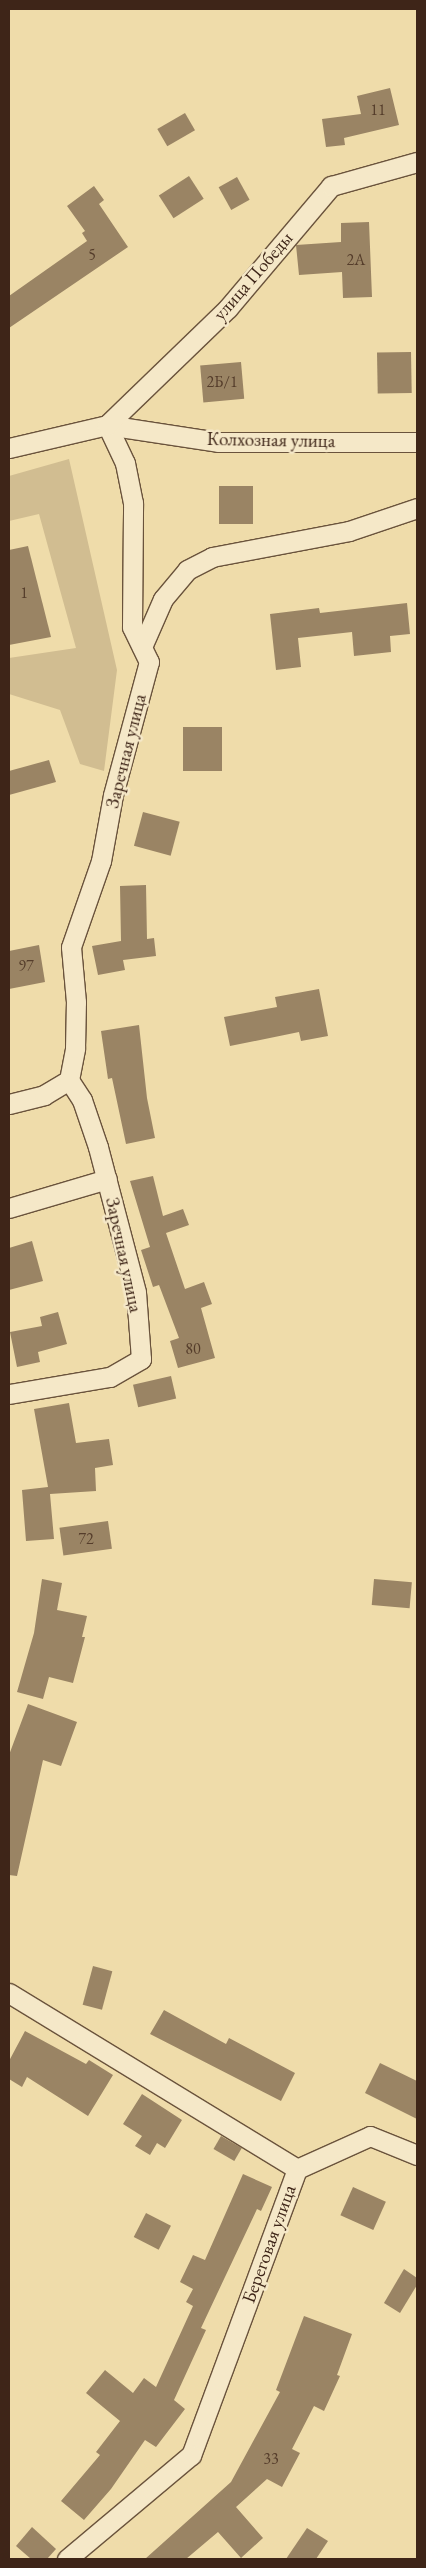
<!DOCTYPE html>
<meta charset="utf-8">
<style>
body{margin:0}
#map{position:relative;width:426px;height:2568px;overflow:hidden;background:#efdcaa;font-family:"EB Garamond",serif}
div>[style]{position:absolute}
.green>*{inset:0;background:#d1bd91}
.building>*{inset:0;background:#9a8464;transform-origin:0 0}
.roads{filter:drop-shadow(1px 0 #6a533c) drop-shadow(-1px 0 #6a533c) drop-shadow(0 1px #6a533c) drop-shadow(0 -1px #6a533c)}
.minor>*{height:19px;margin:-9.5px;padding:0 9.5px;transform-origin:9.5px;border-radius:9.5px;background:#f5e8c8}
span{translate:-50% -50%;white-space:nowrap;text-align:center;line-height:1.15;-webkit-text-stroke:5px #f5e8c8;paint-order:stroke}
.number-label{font-size:16px;color:#553d2b}
.number-label span{-webkit-text-stroke-width:0}
.street-label{font-size:19px;color:#3e2518}
.frame{position:absolute;inset:0;border:10px solid #3e2518;pointer-events:none}
</style>
<div id="map">
<div class="green">
<i style="clip-path:polygon(69px 459px,117px 670px,104px 771px,80px 764px,60px 710px,9px 694px,9px 658px,76px 648px,39px 514px,9px 521px,9px 476px)"></i>
</div>
<div class="building">
<i style="clip-path:polygon(390px 88px,399px 125px,344px 138px,345px 145px,326px 147px,322px 119px,361px 114px,357px 96px)"></i>
<i style="left:185px;top:113px;width:20px;height:32px;rotate:60deg"></i>
<i style="left:189px;top:176px;width:27px;height:36px;rotate:57deg"></i>
<i style="left:237px;top:177px;width:26px;height:21px;rotate:61deg"></i>
<i style="clip-path:polygon(94px 186px,104px 200px,99px 204px,128px 247px,9px 328px,9px 296px,87px 241px,82px 233px,85px 231px,67px 206px)"></i>
<i style="clip-path:polygon(369px 222px,372px 297px,343px 298px,342px 272px,299px 275px,296px 245px,341px 242px,341px 223px)"></i>
<i style="left:411px;top:352px;width:41px;height:34px;rotate:89deg"></i>
<i style="left:241px;top:362px;width:37px;height:41px;rotate:85deg"></i>
<i style="left:219px;top:486px;width:34px;height:38px"></i>
<i style="clip-path:polygon(28px 546px,51px 637px,9px 645px,9px 550px)"></i>
<i style="clip-path:polygon(407px 603px,410px 634px,390px 636px,391px 652px,354px 656px,352px 632px,298px 638px,301px 667px,276px 670px,270px 614px,319px 608px,320px 613px)"></i>
<i style="left:183px;top:727px;width:39px;height:44px"></i>
<i style="clip-path:polygon(49px 760px,56px 782px,9px 795px,9px 771px)"></i>
<i style="left:143px;top:812px;width:38px;height:35px;rotate:15deg"></i>
<i style="clip-path:polygon(146px 885px,147px 939px,154px 938px,156px 956px,123px 960px,125px 970px,98px 975px,92px 946px,121px 941px,120px 886px)"></i>
<i style="clip-path:polygon(39px 945px,45px 982px,9px 989px,9px 951px)"></i>
<i style="clip-path:polygon(319px 989px,328px 1036px,301px 1041px,299px 1032px,230px 1046px,224px 1017px,277px 1007px,275px 997px)"></i>
<i style="clip-path:polygon(139px 1025px,147px 1098px,155px 1138px,126px 1144px,112px 1078px,108px 1079px,101px 1031px)"></i>
<i style="clip-path:polygon(153px 1176px,163px 1216px,183px 1209px,189px 1225px,166px 1233px,185px 1289px,204px 1282px,212px 1304px,201px 1308px,215px 1358px,178px 1368px,170px 1341px,179px 1338px,159px 1285px,153px 1287px,141px 1250px,150px 1247px,130px 1181px)"></i>
<i style="clip-path:polygon(32px 1241px,43px 1281px,9px 1290px,9px 1248px)"></i>
<i style="clip-path:polygon(58px 1312px,67px 1344px,38px 1352px,40px 1362px,17px 1367px,10px 1332px,42px 1326px,40px 1317px)"></i>
<i style="left:171px;top:1376px;width:23px;height:39px;rotate:77deg"></i>
<i style="clip-path:polygon(69px 1403px,76px 1443px,109px 1439px,113px 1465px,95px 1468px,96px 1491px,50px 1494px,54px 1539px,26px 1541px,22px 1490px,48px 1487px,34px 1409px)"></i>
<i style="left:108px;top:1521px;width:28px;height:49px;rotate:82deg"></i>
<i style="clip-path:polygon(42px 1579px,62px 1583px,57px 1610px,87px 1616px,82px 1637px,85px 1637px,73px 1683px,49px 1677px,43px 1699px,17px 1692px,34px 1633px)"></i>
<i style="left:374px;top:1579px;width:38px;height:26px;rotate:5deg"></i>
<i style="clip-path:polygon(28px 1704px,77px 1722px,61px 1766px,43px 1760px,17px 1876px,9px 1875px,9px 1755px)"></i>
<i style="left:93px;top:1966px;width:20px;height:40px;rotate:15deg"></i>
<i style="clip-path:polygon(164px 2010px,226px 2044px,229px 2038px,295px 2073px,281px 2101px,150px 2034px)"></i>
<i style="clip-path:polygon(25px 2031px,86px 2064px,89px 2060px,113px 2075px,88px 2116px,27px 2077px,22px 2087px,9px 2079px,9px 2061px)"></i>
<i style="clip-path:polygon(380px 2063px,417px 2081px,417px 2119px,365px 2093px)"></i>
<i style="clip-path:polygon(142px 2094px,182px 2120px,165px 2148px,157px 2143px,150px 2155px,135px 2146px,142px 2136px,123px 2124px)"></i>
<i style="left:221px;top:2136px;width:24px;height:15px;rotate:30deg"></i>
<i style="clip-path:polygon(243px 2174px,272px 2187px,261px 2211px,257px 2209px,201px 2328px,206px 2330px,174px 2400px,185px 2409px,156px 2447px,145px 2440px,111px 2489px,84px 2520px,61px 2501px,100px 2455px,96px 2452px,120px 2421px,86px 2393px,105px 2370px,133px 2393px,144px 2378px,156px 2387px,193px 2306px,186px 2302px,193px 2289px,180px 2282px,193px 2255px,205px 2260px)"></i>
<i style="left:353px;top:2187px;width:36px;height:31px;rotate:24deg"></i>
<i style="left:146px;top:2213px;width:28px;height:27px;rotate:27deg"></i>
<i style="clip-path:polygon(404px 2269px,417px 2278px,417px 2285px,400px 2313px,384px 2303px)"></i>
<i style="clip-path:polygon(304px 2316px,352px 2334px,337px 2375px,340px 2376px,324px 2411px,314px 2406px,292px 2449px,300px 2453px,282px 2487px,267px 2479px,236px 2507px,263px 2538px,241px 2558px,218px 2532px,186px 2559px,145px 2559px,231px 2482px,280px 2392px,276px 2390px)"></i>
<i style="clip-path:polygon(32px 2527px,56px 2549px,47px 2559px,31px 2559px,16px 2546px)"></i>
<i style="clip-path:polygon(307px 2528px,328px 2541px,316px 2559px,286px 2559px)"></i>
</div>
<div class="roads">
<div class="minor">
<i style="left:9px;top:448px;width:101px;rotate:-13.2deg"></i>
<i style="left:107px;top:425px;width:112px;rotate:8.7deg"></i>
<i style="left:218px;top:442px;width:199px"></i>
<i style="left:142px;top:647px;width:52px;rotate:-66.4deg"></i>
<i style="left:163px;top:599px;width:38px;rotate:-50deg"></i>
<i style="left:187px;top:570px;width:28px;rotate:-27deg"></i>
<i style="left:212px;top:557px;width:139px;rotate:-10.7deg"></i>
<i style="left:349px;top:531px;width:72px;rotate:-18.7deg"></i>
<i style="left:9px;top:1104px;width:36px;rotate:-14deg"></i>
<i style="left:44px;top:1095px;width:29px;rotate:-31deg"></i>
<i style="left:69px;top:1080px;width:33px;rotate:-79deg"></i>
<i style="left:75px;top:1048px;width:46px;rotate:-88.8deg"></i>
<i style="left:76px;top:1002px;width:55px;rotate:-95.2deg"></i>
<i style="left:71px;top:947px;width:91px;rotate:-70.8deg"></i>
<i style="left:101px;top:861px;width:67px;rotate:-79.7deg"></i>
<i style="left:113px;top:795px;width:138px;rotate:-74.9deg"></i>
<i style="left:149px;top:662px;width:39px;rotate:-116deg"></i>
<i style="left:132px;top:627px;width:124px;rotate:-89.5deg"></i>
<i style="left:133px;top:503px;width:41px;rotate:-101.3deg"></i>
<i style="left:125px;top:463px;width:42px;rotate:-115.3deg"></i>
<i style="left:107px;top:425px;width:168px;rotate:-44deg"></i>
<i style="left:228px;top:308px;width:160px;rotate:-49.8deg"></i>
<i style="left:331px;top:186px;width:89px;rotate:-15.6deg"></i>
<i style="left:9px;top:1208px;width:102px;rotate:-16.5deg"></i>
<i style="left:9px;top:1394px;width:102px;rotate:-9.6deg"></i>
<i style="left:110px;top:1377px;width:36px;rotate:-30deg"></i>
<i style="left:141px;top:1359px;width:67px;rotate:-94.3deg"></i>
<i style="left:136px;top:1292px;width:150px;rotate:-104.7deg"></i>
<i style="left:98px;top:1147px;width:50px;rotate:-108.8deg"></i>
<i style="left:82px;top:1100px;width:24px;rotate:-123deg"></i>
<i style="left:9px;top:1993px;width:338px;rotate:31.4deg"></i>
<i style="left:297px;top:2169px;width:305px;rotate:110.3deg"></i>
<i style="left:191px;top:2455px;width:162px;rotate:140deg"></i>
<i style="left:297px;top:2169px;width:80px;rotate:-24.3deg"></i>
<i style="left:370px;top:2136px;width:51px;rotate:22deg"></i>
</div>
</div>
<div class="number-label">
<span style="left:378px;top:110px">11</span>
<span style="left:92px;top:255px">5</span>
<span style="left:356px;top:260px">2А</span>
<span style="left:222px;top:382px">2Б/1</span>
<span style="left:24px;top:593px">1</span>
<span style="left:26px;top:966px">97</span>
<span style="left:193px;top:1349px">80</span>
<span style="left:86px;top:1539px">72</span>
<span style="left:271px;top:2459px">33</span>
</div>
<div class="street-label">
<span style="left:253px;top:276px;rotate:-49deg">улица Победы</span>
<span style="left:271px;top:440px;rotate:1deg">Колхозная улица</span>
<span style="left:126px;top:751px;rotate:-76deg">Заречная улица</span>
<span style="left:124px;top:1255px;rotate:78deg">Заречная улица</span>
<span style="left:269px;top:2244px;rotate:-70deg">Береговая улица</span>
</div>
<div class="frame"></div>
</div>
